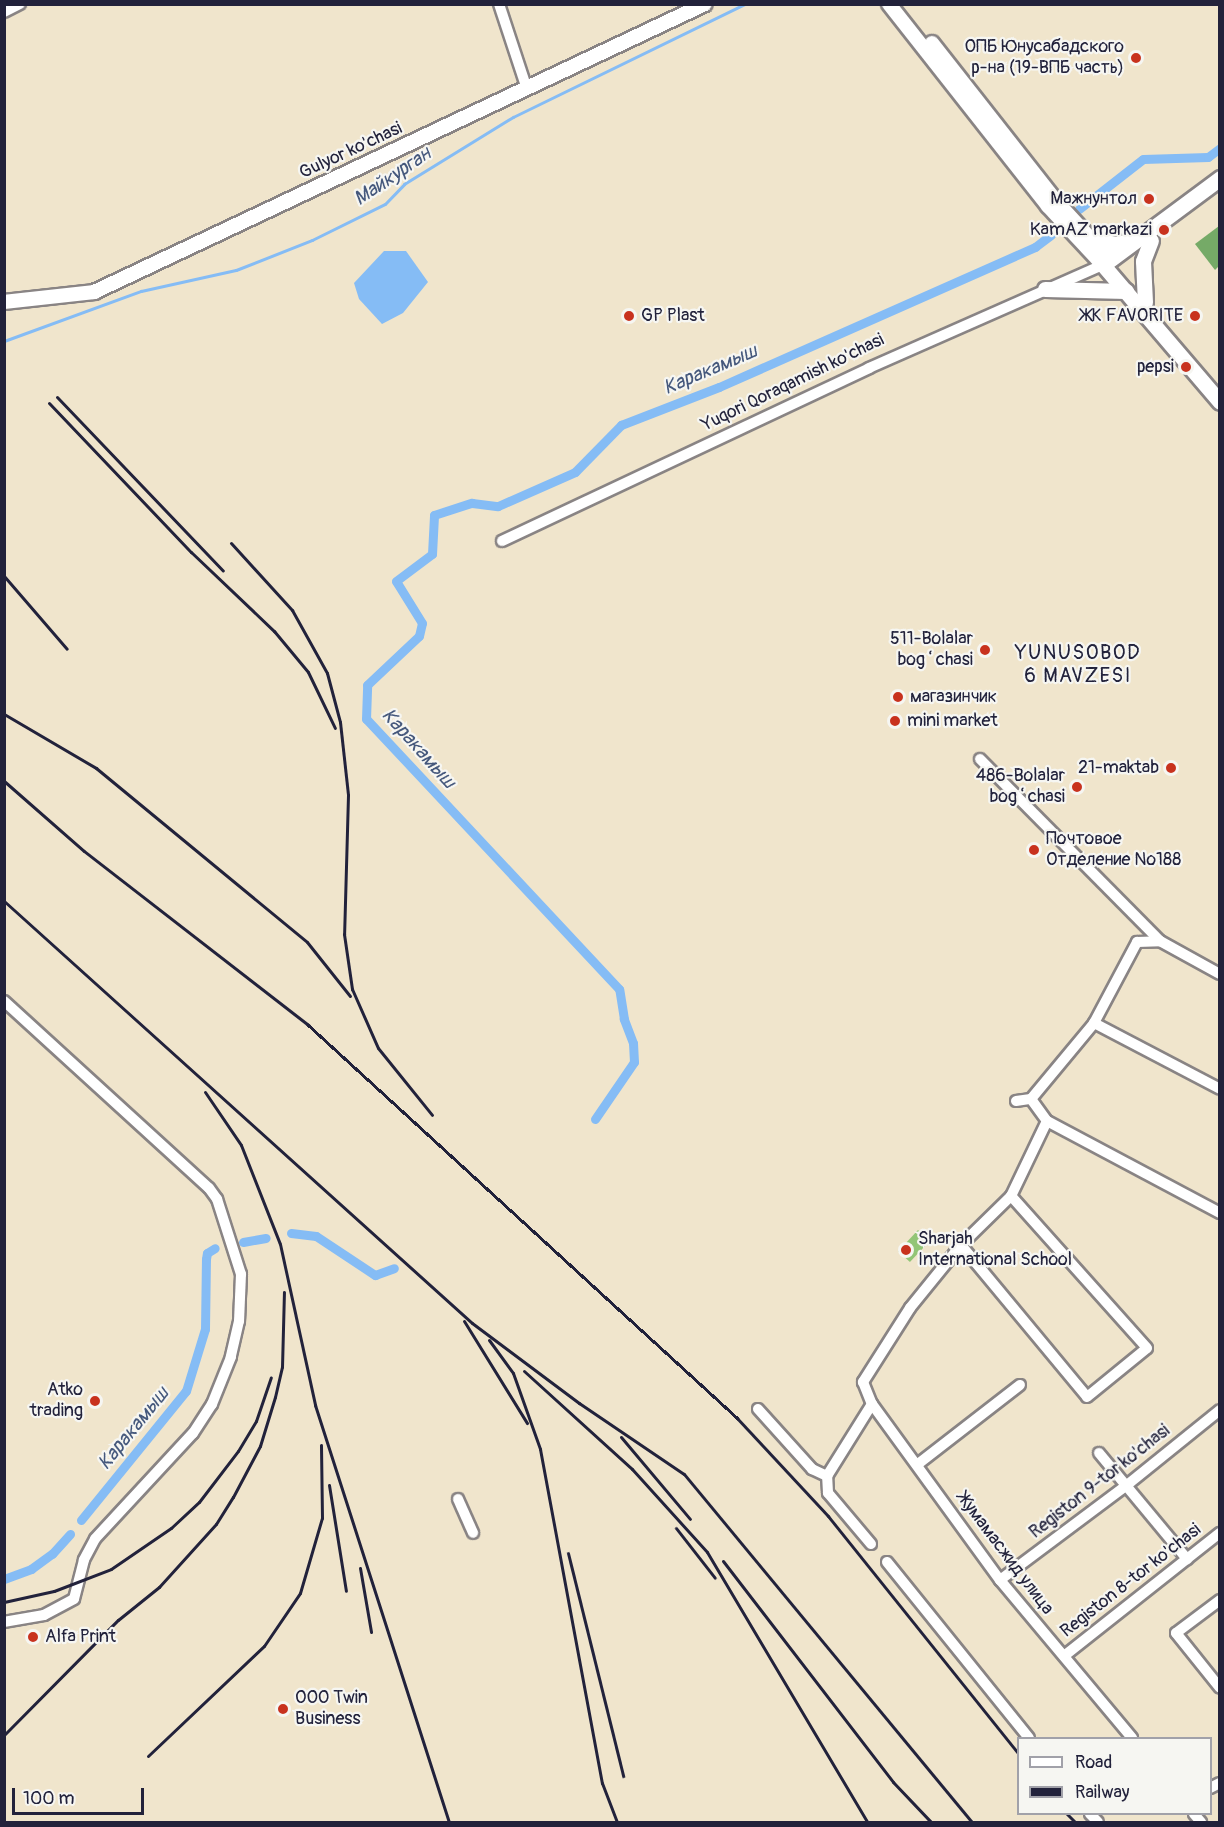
<!DOCTYPE html>
<meta charset="utf-8">
<style>
body{margin:0}
#map{position:relative;width:1224px;height:1827px;overflow:hidden;background:#f0e5cc;font-family:Pangolin,sans-serif}
div>[style]{position:absolute}
.green>*{inset:0;background:#92c576;transform-origin:0 0}
.forest>*{inset:0;background:#75aa67}
.water>*{inset:0;background:#85bcf5}
.stream>*{height:3px;margin:-1.5px;padding:0 1.5px;transform-origin:1.5px;border-radius:1.5px;background:#85bcf5}
.canal>*{height:9px;margin:-4.5px;padding:0 4.5px;transform-origin:4.5px;border-radius:4.5px;background:#85bcf5}
.roads{filter:drop-shadow(2px 0 #898484) drop-shadow(-2px 0 #898484) drop-shadow(0 2px #898484) drop-shadow(0 -2px #898484)}
.minor>*{height:10px;margin:-5px;padding:0 5px;transform-origin:5px;border-radius:5px;background:#fff}
.tertiary>*{height:14px;margin:-7px;padding:0 7px;transform-origin:7px;border-radius:7px;background:#fff}
.secondary>*{height:15px;margin:-7.5px;padding:0 7.5px;transform-origin:7.5px;border-radius:7.5px;background:#fff}
.rail>*{height:3px;margin:-1.5px;padding:0 1.5px;transform-origin:1.5px;border-radius:1.5px;background:#22223b}
.dots>*{width:16px;height:16px;translate:-50% -50%;box-sizing:border-box;border:3px solid #f6f6f2;border-radius:50%}
span{translate:-50% -50%;white-space:nowrap;text-align:center;line-height:1.15;-webkit-text-stroke:4.5px #f6f6f2;paint-order:stroke}
.poi-label{font-size:18px;color:#22223b}
.right{translate:-100% -50%;text-align:right}
.left{translate:0 -50%;text-align:left}
.street-label{font-size:18px;color:#22223b}
.water-label{font-size:20px;color:#45587c;font-style:italic}
.neighbourhood-label{font-size:20px;color:#22223b;letter-spacing:1.5px}
.frame{position:absolute;inset:0;border:6px solid #22223b;pointer-events:none}
.legend{position:absolute;left:1017px;top:1737px;width:195px;height:78px;box-sizing:border-box;background:#f6f6f2;border:2px solid #a1a1a9;margin:0;padding:8px 10px;list-style:none;font-size:18px;color:#22223b}
.legend li{display:flex;align-items:center;gap:12px;height:30px}
.legend b{width:30px;border:2px solid #a1a1a9}
.scale{position:absolute;left:12px;top:1788px;width:132px;height:27px;box-sizing:border-box;border:3px solid #22223b;border-top:0;padding-left:8px;font-size:18px;line-height:21px;white-space:nowrap;color:#22223b;-webkit-text-stroke:4px #f6f6f2;paint-order:stroke}
</style>
<div id="map">
<div class="green">
<i style="left:918px;top:1230px;width:16px;height:29px;rotate:43deg"></i>
</div>
<div class="forest">
<i style="clip-path:polygon(1219px 226px,1219px 266px,1215px 270px,1195px 244px)"></i>
</div>
<div class="water">
<i style="clip-path:polygon(384px 251px,406px 251px,428px 282px,403px 313px,382px 324px,359px 299px,354px 283px)"></i>
</div>
<div class="stream">
<i style="left:4px;top:341px;width:146px;rotate:-20.1deg"></i>
<i style="left:141px;top:291px;width:97px;rotate:-12.5deg"></i>
<i style="left:236px;top:270px;width:82px;rotate:-21.5deg"></i>
<i style="left:312px;top:240px;width:81px;rotate:-26.3deg"></i>
<i style="left:385px;top:204px;width:28px;rotate:-46deg"></i>
<i style="left:404px;top:184px;width:128px;rotate:-31.6deg"></i>
<i style="left:513px;top:117px;width:258px;rotate:-26deg"></i>
</div>
<div class="canal">
<i style="left:1079px;top:209px;width:81px;rotate:-38deg"></i>
<i style="left:1143px;top:159px;width:65px;rotate:-1.8deg"></i>
<i style="left:1208px;top:157px;width:15px;rotate:-37deg"></i>
<i style="left:595px;top:1119px;width:69px;rotate:-55.6deg"></i>
<i style="left:634px;top:1062px;width:19px;rotate:-93deg"></i>
<i style="left:633px;top:1043px;width:26px;rotate:-111deg"></i>
<i style="left:624px;top:1019px;width:30px;rotate:-99deg"></i>
<i style="left:619px;top:989px;width:370px;rotate:-133.1deg"></i>
<i style="left:366px;top:719px;width:34px;rotate:-88deg"></i>
<i style="left:367px;top:685px;width:71px;rotate:-43.3deg"></i>
<i style="left:419px;top:636px;width:13px;rotate:-77deg"></i>
<i style="left:422px;top:623px;width:49px;rotate:-121.8deg"></i>
<i style="left:396px;top:581px;width:45px;rotate:-36.9deg"></i>
<i style="left:432px;top:554px;width:39px;rotate:-87deg"></i>
<i style="left:434px;top:515px;width:40px;rotate:-18deg"></i>
<i style="left:472px;top:503px;width:26px;rotate:7deg"></i>
<i style="left:498px;top:506px;width:84px;rotate:-23.8deg"></i>
<i style="left:575px;top:472px;width:66px;rotate:-45.6deg"></i>
<i style="left:621px;top:425px;width:105px;rotate:-21.2deg"></i>
<i style="left:719px;top:387px;width:346px;rotate:-23.9deg"></i>
<i style="left:1035px;top:247px;width:20px;rotate:-37deg"></i>
<i style="left:291px;top:1233px;width:25px;rotate:7deg"></i>
<i style="left:316px;top:1236px;width:71px;rotate:33.5deg"></i>
<i style="left:375px;top:1275px;width:20px;rotate:-20deg"></i>
<i style="left:243px;top:1242px;width:23px;rotate:-10deg"></i>
<i style="left:81px;top:1520px;width:166px;rotate:-50.9deg"></i>
<i style="left:186px;top:1391px;width:65px;rotate:-73deg"></i>
<i style="left:205px;top:1329px;width:70px;rotate:-89.2deg"></i>
<i style="left:206px;top:1259px;width:6px;rotate:-81deg"></i>
<i style="left:207px;top:1253px;width:9px;rotate:-32deg"></i>
<i style="left:4px;top:1579px;width:29px;rotate:-20deg"></i>
<i style="left:31px;top:1569px;width:26px;rotate:-36deg"></i>
<i style="left:52px;top:1554px;width:27px;rotate:-48deg"></i>
</div>
<div class="roads">
<div class="minor">
<i style="left:499px;top:4px;width:89px;rotate:71.8deg"></i>
<i style="left:4px;top:12px;width:18px;rotate:-27deg"></i>
<i style="left:502px;top:541px;width:406px;rotate:-25.2deg"></i>
<i style="left:869px;top:368px;width:256px;rotate:-23.8deg"></i>
<i style="left:980px;top:759px;width:256px;rotate:45.3deg"></i>
<i style="left:4px;top:1001px;width:277px;rotate:42.4deg"></i>
<i style="left:209px;top:1188px;width:14px;rotate:54deg"></i>
<i style="left:217px;top:1199px;width:79px;rotate:72.3deg"></i>
<i style="left:241px;top:1274px;width:47px;rotate:92.4deg"></i>
<i style="left:239px;top:1321px;width:37px;rotate:103deg"></i>
<i style="left:231px;top:1357px;width:51px;rotate:112deg"></i>
<i style="left:212px;top:1404px;width:35px;rotate:123deg"></i>
<i style="left:193px;top:1433px;width:144px;rotate:132.8deg"></i>
<i style="left:95px;top:1539px;width:24px;rotate:118deg"></i>
<i style="left:84px;top:1560px;width:40px;rotate:104.4deg"></i>
<i style="left:74px;top:1599px;width:34px;rotate:152deg"></i>
<i style="left:44px;top:1615px;width:41px;rotate:170.1deg"></i>
<i style="left:1094px;top:1023px;width:142px;rotate:27.6deg"></i>
<i style="left:1031px;top:1099px;width:27px;rotate:54deg"></i>
<i style="left:1047px;top:1121px;width:83px;rotate:115.6deg"></i>
<i style="left:1011px;top:1196px;width:70px;rotate:135.6deg"></i>
<i style="left:961px;top:1245px;width:81px;rotate:129deg"></i>
<i style="left:910px;top:1308px;width:88px;rotate:122.4deg"></i>
<i style="left:863px;top:1382px;width:24px;rotate:68deg"></i>
<i style="left:872px;top:1404px;width:218px;rotate:54deg"></i>
<i style="left:1000px;top:1580px;width:206px;rotate:50.1deg"></i>
<i style="left:1031px;top:1099px;width:99px;rotate:-50.3deg"></i>
<i style="left:1094px;top:1023px;width:92px;rotate:-62deg"></i>
<i style="left:1137px;top:942px;width:23px;rotate:-2deg"></i>
<i style="left:1160px;top:941px;width:68px;rotate:28.8deg"></i>
<i style="left:1016px;top:1101px;width:15px;rotate:-8deg"></i>
<i style="left:1047px;top:1121px;width:196px;rotate:28deg"></i>
<i style="left:961px;top:1245px;width:197px;rotate:50.3deg"></i>
<i style="left:1087px;top:1397px;width:77px;rotate:-39.2deg"></i>
<i style="left:1147px;top:1348px;width:204px;rotate:-131.8deg"></i>
<i style="left:758px;top:1409px;width:81px;rotate:48deg"></i>
<i style="left:812px;top:1469px;width:17px;rotate:25deg"></i>
<i style="left:1099px;top:1453px;width:138px;rotate:50.3deg"></i>
<i style="left:918px;top:1464px;width:129px;rotate:-37.8deg"></i>
<i style="left:458px;top:1499px;width:37px;rotate:66deg"></i>
<i style="left:871px;top:1544px;width:67px;rotate:-130.1deg"></i>
<i style="left:828px;top:1493px;width:17px;rotate:-93deg"></i>
<i style="left:827px;top:1476px;width:85px;rotate:-58deg"></i>
<i style="left:887px;top:1562px;width:226px;rotate:51.1deg"></i>
<i style="left:1000px;top:1580px;width:159px;rotate:-36.8deg"></i>
<i style="left:1127px;top:1485px;width:119px;rotate:-38.9deg"></i>
<i style="left:1220px;top:1600px;width:55px;rotate:143.1deg"></i>
<i style="left:1176px;top:1633px;width:70px;rotate:51.3deg"></i>
<i style="left:1064px;top:1656px;width:199px;rotate:-38.3deg"></i>
<i style="left:1210px;top:1788px;width:11px;rotate:-27deg"></i>
<i style="left:1090px;top:1814px;width:11px;rotate:45deg"></i>
<i style="left:1194px;top:1814px;width:11px;rotate:49deg"></i>
</div>
<div class="tertiary">
<i style="left:889px;top:4px;width:257px;rotate:51.8deg"></i>
<i style="left:1048px;top:206px;width:81px;rotate:47deg"></i>
<i style="left:932px;top:43px;width:201px;rotate:51.9deg"></i>
<i style="left:1056px;top:201px;width:80px;rotate:47.5deg"></i>
<i style="left:4px;top:302px;width:91px;rotate:-6.3deg"></i>
<i style="left:94px;top:292px;width:675px;rotate:-25.24deg"></i>
</div>
<div class="secondary">
<i style="left:1089px;top:238px;width:27px;rotate:13deg"></i>
<i style="left:1115px;top:244px;width:19px;rotate:-12deg"></i>
<i style="left:1103px;top:265px;width:180px;rotate:49.5deg"></i>
<i style="left:1103px;top:265px;width:146px;rotate:-36.6deg"></i>
<i style="left:1045px;top:289px;width:81px;rotate:1.4deg"></i>
<i style="left:1145px;top:302px;width:41px;rotate:-92.8deg"></i>
<i style="left:1143px;top:261px;width:22px;rotate:-69deg"></i>
</div>
</div>
<div class="rail">
<i style="left:57px;top:397px;width:240px;rotate:46.3deg"></i>
<i style="left:49px;top:403px;width:206px;rotate:46.4deg"></i>
<i style="left:191px;top:552px;width:115px;rotate:43.6deg"></i>
<i style="left:274px;top:631px;width:53px;rotate:50.3deg"></i>
<i style="left:308px;top:672px;width:62px;rotate:64.3deg"></i>
<i style="left:231px;top:543px;width:91px;rotate:47.7deg"></i>
<i style="left:292px;top:610px;width:72px;rotate:60.9deg"></i>
<i style="left:327px;top:673px;width:51px;rotate:75.1deg"></i>
<i style="left:340px;top:722px;width:73px;rotate:83.7deg"></i>
<i style="left:348px;top:795px;width:139px;rotate:91.6deg"></i>
<i style="left:344px;top:934px;width:56px;rotate:81.7deg"></i>
<i style="left:352px;top:989px;width:64px;rotate:66.2deg"></i>
<i style="left:378px;top:1048px;width:86px;rotate:51.1deg"></i>
<i style="left:4px;top:576px;width:96px;rotate:49.2deg"></i>
<i style="left:4px;top:714px;width:107px;rotate:30.4deg"></i>
<i style="left:96px;top:768px;width:273px;rotate:39.5deg"></i>
<i style="left:307px;top:942px;width:69px;rotate:51.5deg"></i>
<i style="left:4px;top:781px;width:106px;rotate:41.2deg"></i>
<i style="left:84px;top:851px;width:284px;rotate:37.8deg"></i>
<i style="left:308px;top:1025px;width:582px;rotate:42.49deg"></i>
<i style="left:737px;top:1418px;width:134px;rotate:47.1deg"></i>
<i style="left:828px;top:1516px;width:304px;rotate:51.3deg"></i>
<i style="left:4px;top:901px;width:630px;rotate:42.04deg"></i>
<i style="left:472px;top:1323px;width:134px;rotate:36.8deg"></i>
<i style="left:579px;top:1403px;width:127px;rotate:34.1deg"></i>
<i style="left:684px;top:1474px;width:452px;rotate:50.4deg"></i>
<i style="left:205px;top:1092px;width:64px;rotate:55.8deg"></i>
<i style="left:241px;top:1145px;width:106px;rotate:68.5deg"></i>
<i style="left:280px;top:1244px;width:165px;rotate:77.7deg"></i>
<i style="left:315px;top:1405px;width:438px;rotate:72.2deg"></i>
<i style="left:464px;top:1321px;width:120px;rotate:58.3deg"></i>
<i style="left:489px;top:1340px;width:41px;rotate:54deg"></i>
<i style="left:513px;top:1373px;width:81px;rotate:70.4deg"></i>
<i style="left:540px;top:1449px;width:340px;rotate:79.5deg"></i>
<i style="left:602px;top:1783px;width:42px;rotate:69deg"></i>
<i style="left:524px;top:1371px;width:146px;rotate:42.2deg"></i>
<i style="left:632px;top:1469px;width:112px;rotate:47.9deg"></i>
<i style="left:707px;top:1552px;width:314px;rotate:59.3deg"></i>
<i style="left:621px;top:1437px;width:107px;rotate:49.9deg"></i>
<i style="left:329px;top:1485px;width:107px;rotate:80.9deg"></i>
<i style="left:676px;top:1528px;width:63px;rotate:52deg"></i>
<i style="left:568px;top:1553px;width:230px;rotate:76.1deg"></i>
<i style="left:723px;top:1561px;width:279px;rotate:52.4deg"></i>
<i style="left:893px;top:1782px;width:55px;rotate:46.5deg"></i>
<i style="left:360px;top:1568px;width:65px;rotate:80.2deg"></i>
<i style="left:4px;top:1602px;width:51px;rotate:-12.4deg"></i>
<i style="left:54px;top:1591px;width:61px;rotate:-21.1deg"></i>
<i style="left:111px;top:1569px;width:73px;rotate:-34.3deg"></i>
<i style="left:171px;top:1528px;width:38px;rotate:-43deg"></i>
<i style="left:199px;top:1502px;width:64px;rotate:-52.6deg"></i>
<i style="left:238px;top:1451px;width:35px;rotate:-59deg"></i>
<i style="left:256px;top:1421px;width:46px;rotate:-71.2deg"></i>
<i style="left:4px;top:1735px;width:162px;rotate:-45.3deg"></i>
<i style="left:118px;top:1620px;width:53px;rotate:-38.8deg"></i>
<i style="left:159px;top:1587px;width:85px;rotate:-47.9deg"></i>
<i style="left:216px;top:1524px;width:32px;rotate:-58deg"></i>
<i style="left:233px;top:1497px;width:58px;rotate:-62.1deg"></i>
<i style="left:260px;top:1446px;width:51px;rotate:-73deg"></i>
<i style="left:275px;top:1397px;width:31px;rotate:-77deg"></i>
<i style="left:282px;top:1367px;width:75px;rotate:-88.5deg"></i>
<i style="left:148px;top:1756px;width:160px;rotate:-43.5deg"></i>
<i style="left:264px;top:1646px;width:64px;rotate:-55.8deg"></i>
<i style="left:300px;top:1593px;width:78px;rotate:-73.7deg"></i>
<i style="left:322px;top:1518px;width:73px;rotate:-90.8deg"></i>
<i style="left:1067px;top:1814px;width:11px;rotate:45deg"></i>
</div>
<div class="dots">
<i style="left:1136px;top:58px;background:#c8321e"></i>
<i style="left:1149px;top:199px;background:#c8321e"></i>
<i style="left:1164px;top:230px;background:#c8321e"></i>
<i style="left:629px;top:316px;background:#c8321e"></i>
<i style="left:1195px;top:316px;background:#c8321e"></i>
<i style="left:1186px;top:367px;background:#c8321e"></i>
<i style="left:985px;top:650px;background:#c8321e"></i>
<i style="left:898px;top:697px;background:#c8321e"></i>
<i style="left:895px;top:721px;background:#c8321e"></i>
<i style="left:1171px;top:768px;background:#c8321e"></i>
<i style="left:1077px;top:787px;background:#c8321e"></i>
<i style="left:1034px;top:850px;background:#c8321e"></i>
<i style="left:906px;top:1250px;background:#c8321e"></i>
<i style="left:95px;top:1401px;background:#c8321e"></i>
<i style="left:33px;top:1637px;background:#c8321e"></i>
<i style="left:283px;top:1709px;background:#c8321e"></i>
</div>
<div class="poi-label">
<span class="right" style="left:1124px;top:58px">ОПБ Юнусабадского<br>р-на (19-ВПБ часть)</span>
<span class="right" style="left:1137px;top:199px">Мажнунтол</span>
<span class="right" style="left:1152px;top:230px">KamAZ markazi</span>
<span class="left" style="left:641px;top:316px">GP Plast</span>
<span class="right" style="left:1183px;top:316px">ЖК FAVORITE</span>
<span class="right" style="left:1174px;top:367px">pepsi</span>
<span class="right" style="left:973px;top:650px">511-Bolalar<br>bogʻchasi</span>
<span class="left" style="left:910px;top:697px">магазинчик</span>
<span class="left" style="left:907px;top:721px">mini market</span>
<span class="right" style="left:1159px;top:768px">21-maktab</span>
<span class="right" style="left:1065px;top:787px">486-Bolalar<br>bogʻchasi</span>
<span class="left" style="left:1046px;top:850px">Почтовое<br>Отделение №188</span>
<span class="left" style="left:918px;top:1250px">Sharjah<br>International School</span>
<span class="right" style="left:83px;top:1401px">Atko<br>trading</span>
<span class="left" style="left:45px;top:1637px">Alfa Print</span>
<span class="left" style="left:295px;top:1709px">ООО Twin<br>Business</span>
</div>
<div class="street-label">
<span style="left:351px;top:151px;rotate:-25deg">Gulyor ko'chasi</span>
<span style="left:793px;top:383px;rotate:-26deg">Yuqori Qoraqamish ko'chasi</span>
<span style="left:1100px;top:1482px;rotate:-38deg">Registon 9-tor ko'chasi</span>
<span style="left:1005px;top:1554px;rotate:53deg">Жумамасжид улица</span>
<span style="left:1131px;top:1581px;rotate:-38deg">Registon 8-tor ko'chasi</span>
</div>
<div class="water-label">
<span style="left:392px;top:176px;rotate:-34deg">Майкурган</span>
<span style="left:710px;top:369px;rotate:-23deg">Каракамыш</span>
<span style="left:419px;top:748px;rotate:48deg">Каракамыш</span>
<span style="left:133px;top:1428px;rotate:-51deg">Каракамыш</span>
</div>
<div class="neighbourhood-label">
<span style="left:1078px;top:664px">YUNUSOBOD<br>6 MAVZESI</span>
</div>
<div class="frame"></div>
<ul class="legend">
<li><b style="height:8px;background:#fff"></b>Road</li>
<li><b style="height:8px;background:#22223b"></b>Railway</li>
</ul>
<div class="scale">100 m</div>
</div>
